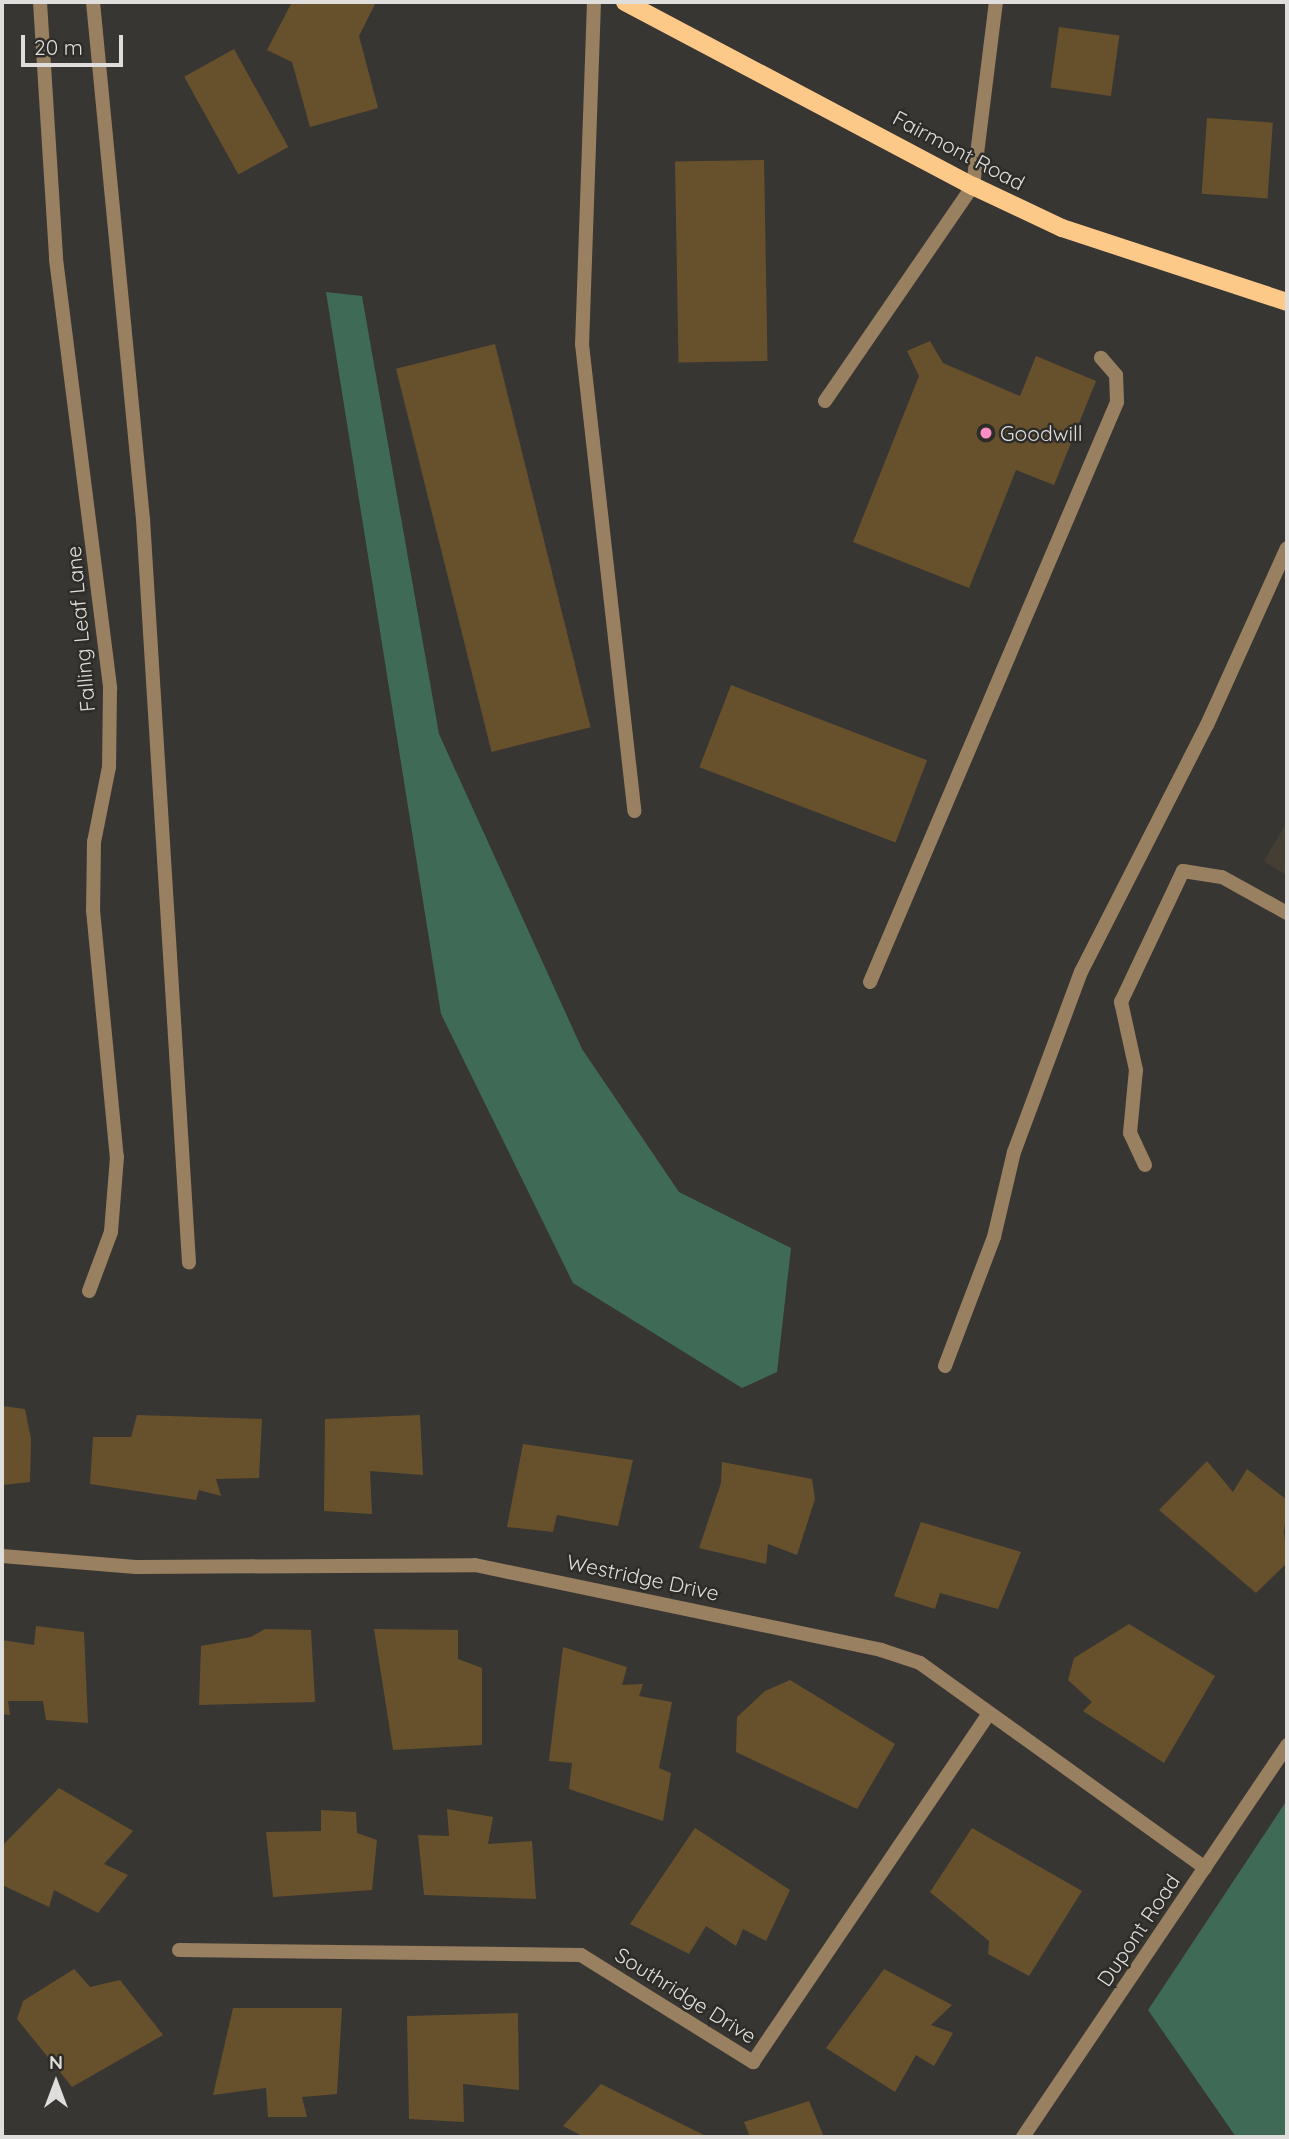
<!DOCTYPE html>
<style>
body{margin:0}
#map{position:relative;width:1289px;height:2139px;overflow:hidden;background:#383632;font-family:Quicksand,sans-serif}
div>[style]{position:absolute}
.built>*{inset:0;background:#443e35}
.forest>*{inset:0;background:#3f6a55}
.building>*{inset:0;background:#67512d;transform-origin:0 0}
.service>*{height:14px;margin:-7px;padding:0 7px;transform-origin:7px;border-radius:7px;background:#998061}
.minor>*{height:14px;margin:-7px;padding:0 7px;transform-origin:7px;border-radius:7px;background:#998061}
.tertiary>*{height:14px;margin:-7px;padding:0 7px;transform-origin:7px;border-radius:7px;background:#998061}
.primary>*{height:18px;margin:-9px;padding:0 9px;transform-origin:9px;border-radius:9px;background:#fdc988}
.dots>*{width:19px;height:19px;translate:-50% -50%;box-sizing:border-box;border:4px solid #2e2c28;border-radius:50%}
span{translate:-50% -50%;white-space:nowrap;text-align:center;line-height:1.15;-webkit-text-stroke:5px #2e2c28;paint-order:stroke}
.street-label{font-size:21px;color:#dfdedc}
.poi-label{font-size:21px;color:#dfdedc}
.left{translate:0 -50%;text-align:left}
.frame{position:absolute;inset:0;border:4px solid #dfdedc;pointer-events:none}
.north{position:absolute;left:21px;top:2048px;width:70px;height:70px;-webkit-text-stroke:5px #2e2c28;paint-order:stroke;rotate:0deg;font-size:19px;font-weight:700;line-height:28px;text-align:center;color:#dfdedc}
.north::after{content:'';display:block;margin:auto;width:24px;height:32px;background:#dfdedc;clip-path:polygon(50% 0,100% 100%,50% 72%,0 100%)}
.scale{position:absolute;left:21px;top:35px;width:102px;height:32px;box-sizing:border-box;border:4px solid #dfdedc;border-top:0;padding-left:9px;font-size:21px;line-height:24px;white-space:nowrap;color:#dfdedc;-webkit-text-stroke:5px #2e2c28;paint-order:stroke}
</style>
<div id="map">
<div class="built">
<i style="clip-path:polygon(1287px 822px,1287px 876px,1264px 861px)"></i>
</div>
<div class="forest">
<i style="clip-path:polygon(326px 292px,362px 296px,439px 734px,582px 1049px,679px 1192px,791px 1248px,777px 1372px,742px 1388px,573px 1283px,441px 1014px)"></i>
<i style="clip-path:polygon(1287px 1800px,1287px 2137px,1236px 2137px,1148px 2010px)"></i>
</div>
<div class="building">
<i style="clip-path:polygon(292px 2px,376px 2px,359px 36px,378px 108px,310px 127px,292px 62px,267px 50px)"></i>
<i style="left:1059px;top:27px;width:61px;height:61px;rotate:8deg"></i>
<i style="left:234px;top:49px;width:112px;height:57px;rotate:61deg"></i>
<i style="left:1207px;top:118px;width:66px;height:76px;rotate:4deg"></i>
<i style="left:764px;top:160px;width:201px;height:89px;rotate:89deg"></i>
<i style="clip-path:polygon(930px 341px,943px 363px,1020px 396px,1036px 356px,1096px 381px,1054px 485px,1016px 470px,969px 588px,853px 542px,919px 376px,907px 351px)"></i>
<i style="left:495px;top:344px;width:395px;height:102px;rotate:76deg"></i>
<i style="left:731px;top:685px;width:210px;height:88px;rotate:21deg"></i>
<i style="clip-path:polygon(2px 1406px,25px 1409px,31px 1439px,30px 1482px,2px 1485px)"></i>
<i style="clip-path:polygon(137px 1415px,262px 1419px,259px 1478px,216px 1479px,221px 1496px,199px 1490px,196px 1500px,90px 1484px,93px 1437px,131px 1437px)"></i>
<i style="clip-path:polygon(420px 1415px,423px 1475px,370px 1471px,372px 1514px,324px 1511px,325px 1419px)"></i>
<i style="clip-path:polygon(523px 1444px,633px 1460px,618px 1526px,557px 1515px,553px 1532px,507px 1527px)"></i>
<i style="clip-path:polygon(1207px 1461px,1233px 1492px,1247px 1469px,1287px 1500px,1284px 1532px,1287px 1563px,1256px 1593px,1159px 1510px)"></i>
<i style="clip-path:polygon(722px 1462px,812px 1479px,815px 1499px,797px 1555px,768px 1544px,766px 1564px,699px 1548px,721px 1483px)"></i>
<i style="clip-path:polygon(921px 1522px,1021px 1552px,998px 1609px,940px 1593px,935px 1609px,894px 1596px)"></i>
<i style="clip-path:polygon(1129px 1624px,1215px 1676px,1164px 1763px,1083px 1711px,1092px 1702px,1068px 1680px,1074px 1658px)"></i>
<i style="clip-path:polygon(36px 1626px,84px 1632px,88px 1723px,46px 1720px,43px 1701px,8px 1701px,10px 1715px,2px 1714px,2px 1640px,34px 1645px)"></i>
<i style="clip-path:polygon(265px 1629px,311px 1630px,315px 1702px,199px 1705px,201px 1646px,251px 1637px)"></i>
<i style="clip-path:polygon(374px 1629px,458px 1630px,458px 1659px,482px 1668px,482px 1745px,393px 1750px)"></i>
<i style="clip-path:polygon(563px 1647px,627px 1667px,622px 1685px,643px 1684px,639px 1696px,672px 1702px,659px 1768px,671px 1773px,663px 1821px,569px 1789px,572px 1763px,549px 1761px)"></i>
<i style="clip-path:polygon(790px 1680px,895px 1744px,857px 1809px,736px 1752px,737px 1717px,765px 1691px)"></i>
<i style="clip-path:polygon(59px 1788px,133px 1831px,104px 1864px,128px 1875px,98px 1913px,54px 1890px,49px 1907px,2px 1885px,2px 1846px)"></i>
<i style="clip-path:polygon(447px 1809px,493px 1817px,488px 1844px,532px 1841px,536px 1899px,424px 1895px,418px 1835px,449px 1836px)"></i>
<i style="clip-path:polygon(321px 1810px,356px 1812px,357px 1833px,377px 1840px,372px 1890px,273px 1897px,266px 1832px,321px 1831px)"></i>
<i style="clip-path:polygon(695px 1828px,790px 1890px,766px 1941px,743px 1929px,736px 1946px,706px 1926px,689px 1954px,630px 1924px)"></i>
<i style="clip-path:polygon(972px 1828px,1082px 1891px,1029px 1976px,988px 1954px,989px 1941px,930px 1892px)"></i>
<i style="clip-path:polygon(74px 1969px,90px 1987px,120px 1980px,163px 2035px,72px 2087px,17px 2019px,23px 2001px)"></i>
<i style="clip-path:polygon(884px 1969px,952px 2005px,931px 2025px,953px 2033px,934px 2066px,916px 2055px,895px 2092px,826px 2048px)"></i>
<i style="clip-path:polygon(233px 2008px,342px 2008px,337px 2094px,302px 2097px,307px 2117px,268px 2117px,266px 2088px,213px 2095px)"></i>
<i style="clip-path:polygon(518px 2013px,519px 2090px,463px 2084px,464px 2122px,409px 2119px,407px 2016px)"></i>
<i style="clip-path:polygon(601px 2084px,708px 2137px,584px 2137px,563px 2126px)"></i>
<i style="clip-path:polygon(809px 2101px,824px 2137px,750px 2137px,744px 2122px)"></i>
</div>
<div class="service">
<i style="left:594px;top:2px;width:342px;rotate:92deg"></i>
<i style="left:582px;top:344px;width:470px;rotate:83.6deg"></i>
<i style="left:825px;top:401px;width:261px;rotate:-55.5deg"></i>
<i style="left:870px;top:982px;width:630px;rotate:-66.93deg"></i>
<i style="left:1117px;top:402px;width:27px;rotate:-92deg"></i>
<i style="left:1116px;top:375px;width:23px;rotate:-131deg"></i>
<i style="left:1145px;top:1165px;width:35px;rotate:-115deg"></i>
<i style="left:1130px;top:1133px;width:63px;rotate:-84.6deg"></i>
<i style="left:1136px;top:1070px;width:70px;rotate:-102.4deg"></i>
<i style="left:1121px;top:1002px;width:145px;rotate:-64.7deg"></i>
<i style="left:1183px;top:871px;width:39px;rotate:9deg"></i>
<i style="left:1222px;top:877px;width:74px;rotate:29deg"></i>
<i style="left:945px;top:1366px;width:138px;rotate:-69.2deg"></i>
<i style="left:994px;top:1237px;width:87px;rotate:-76.8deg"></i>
<i style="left:1014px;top:1152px;width:192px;rotate:-69.6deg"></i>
<i style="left:1081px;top:972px;width:277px;rotate:-63deg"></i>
<i style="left:1207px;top:725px;width:194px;rotate:-65.7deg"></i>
</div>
<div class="minor">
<i style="left:40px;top:2px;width:257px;rotate:86.4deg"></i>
<i style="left:56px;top:259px;width:433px;rotate:82.8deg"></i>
<i style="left:110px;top:689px;width:78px;rotate:90.7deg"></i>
<i style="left:109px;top:767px;width:76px;rotate:101.3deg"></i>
<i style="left:94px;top:842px;width:68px;rotate:90.8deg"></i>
<i style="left:93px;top:910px;width:248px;rotate:84.5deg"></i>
<i style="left:117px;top:1157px;width:75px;rotate:94.6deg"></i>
<i style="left:111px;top:1232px;width:63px;rotate:110.4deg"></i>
<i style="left:93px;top:2px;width:519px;rotate:84.48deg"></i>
<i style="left:143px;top:519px;width:745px;rotate:86.46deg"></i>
<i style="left:973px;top:186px;width:185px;rotate:-82.9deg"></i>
<i style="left:2px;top:1556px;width:134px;rotate:4.7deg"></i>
<i style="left:136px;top:1567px;width:339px;rotate:-0.3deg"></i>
<i style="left:475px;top:1565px;width:415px;rotate:11.8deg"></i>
<i style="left:881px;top:1650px;width:41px;rotate:18.4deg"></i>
<i style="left:920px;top:1663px;width:351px;rotate:35.7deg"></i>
<i style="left:179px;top:1950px;width:402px;rotate:0.7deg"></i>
<i style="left:581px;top:1955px;width:203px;rotate:31.9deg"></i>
<i style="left:753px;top:2062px;width:420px;rotate:-55.9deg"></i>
</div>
<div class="tertiary">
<i style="left:1023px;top:2137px;width:473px;rotate:-56deg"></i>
</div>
<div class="primary">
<i style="left:625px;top:2px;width:394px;rotate:27.9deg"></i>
<i style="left:973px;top:186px;width:98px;rotate:25.3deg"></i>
<i style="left:1062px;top:228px;width:237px;rotate:18.2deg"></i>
</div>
<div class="dots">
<i style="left:986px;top:433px;background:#fb8fc5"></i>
</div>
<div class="street-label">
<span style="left:959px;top:150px;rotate:28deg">Fairmont Road</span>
<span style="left:80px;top:629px;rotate:-95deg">Falling Leaf Lane</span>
<span style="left:643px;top:1577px;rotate:12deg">Westridge Drive</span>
<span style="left:1138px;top:1930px;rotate:-56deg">Dupont Road</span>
<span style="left:686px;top:1995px;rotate:32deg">Southridge Drive</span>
</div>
<div class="poi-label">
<span class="left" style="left:1000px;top:433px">Goodwill</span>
</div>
<div class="frame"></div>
<div class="north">N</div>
<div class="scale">20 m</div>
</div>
